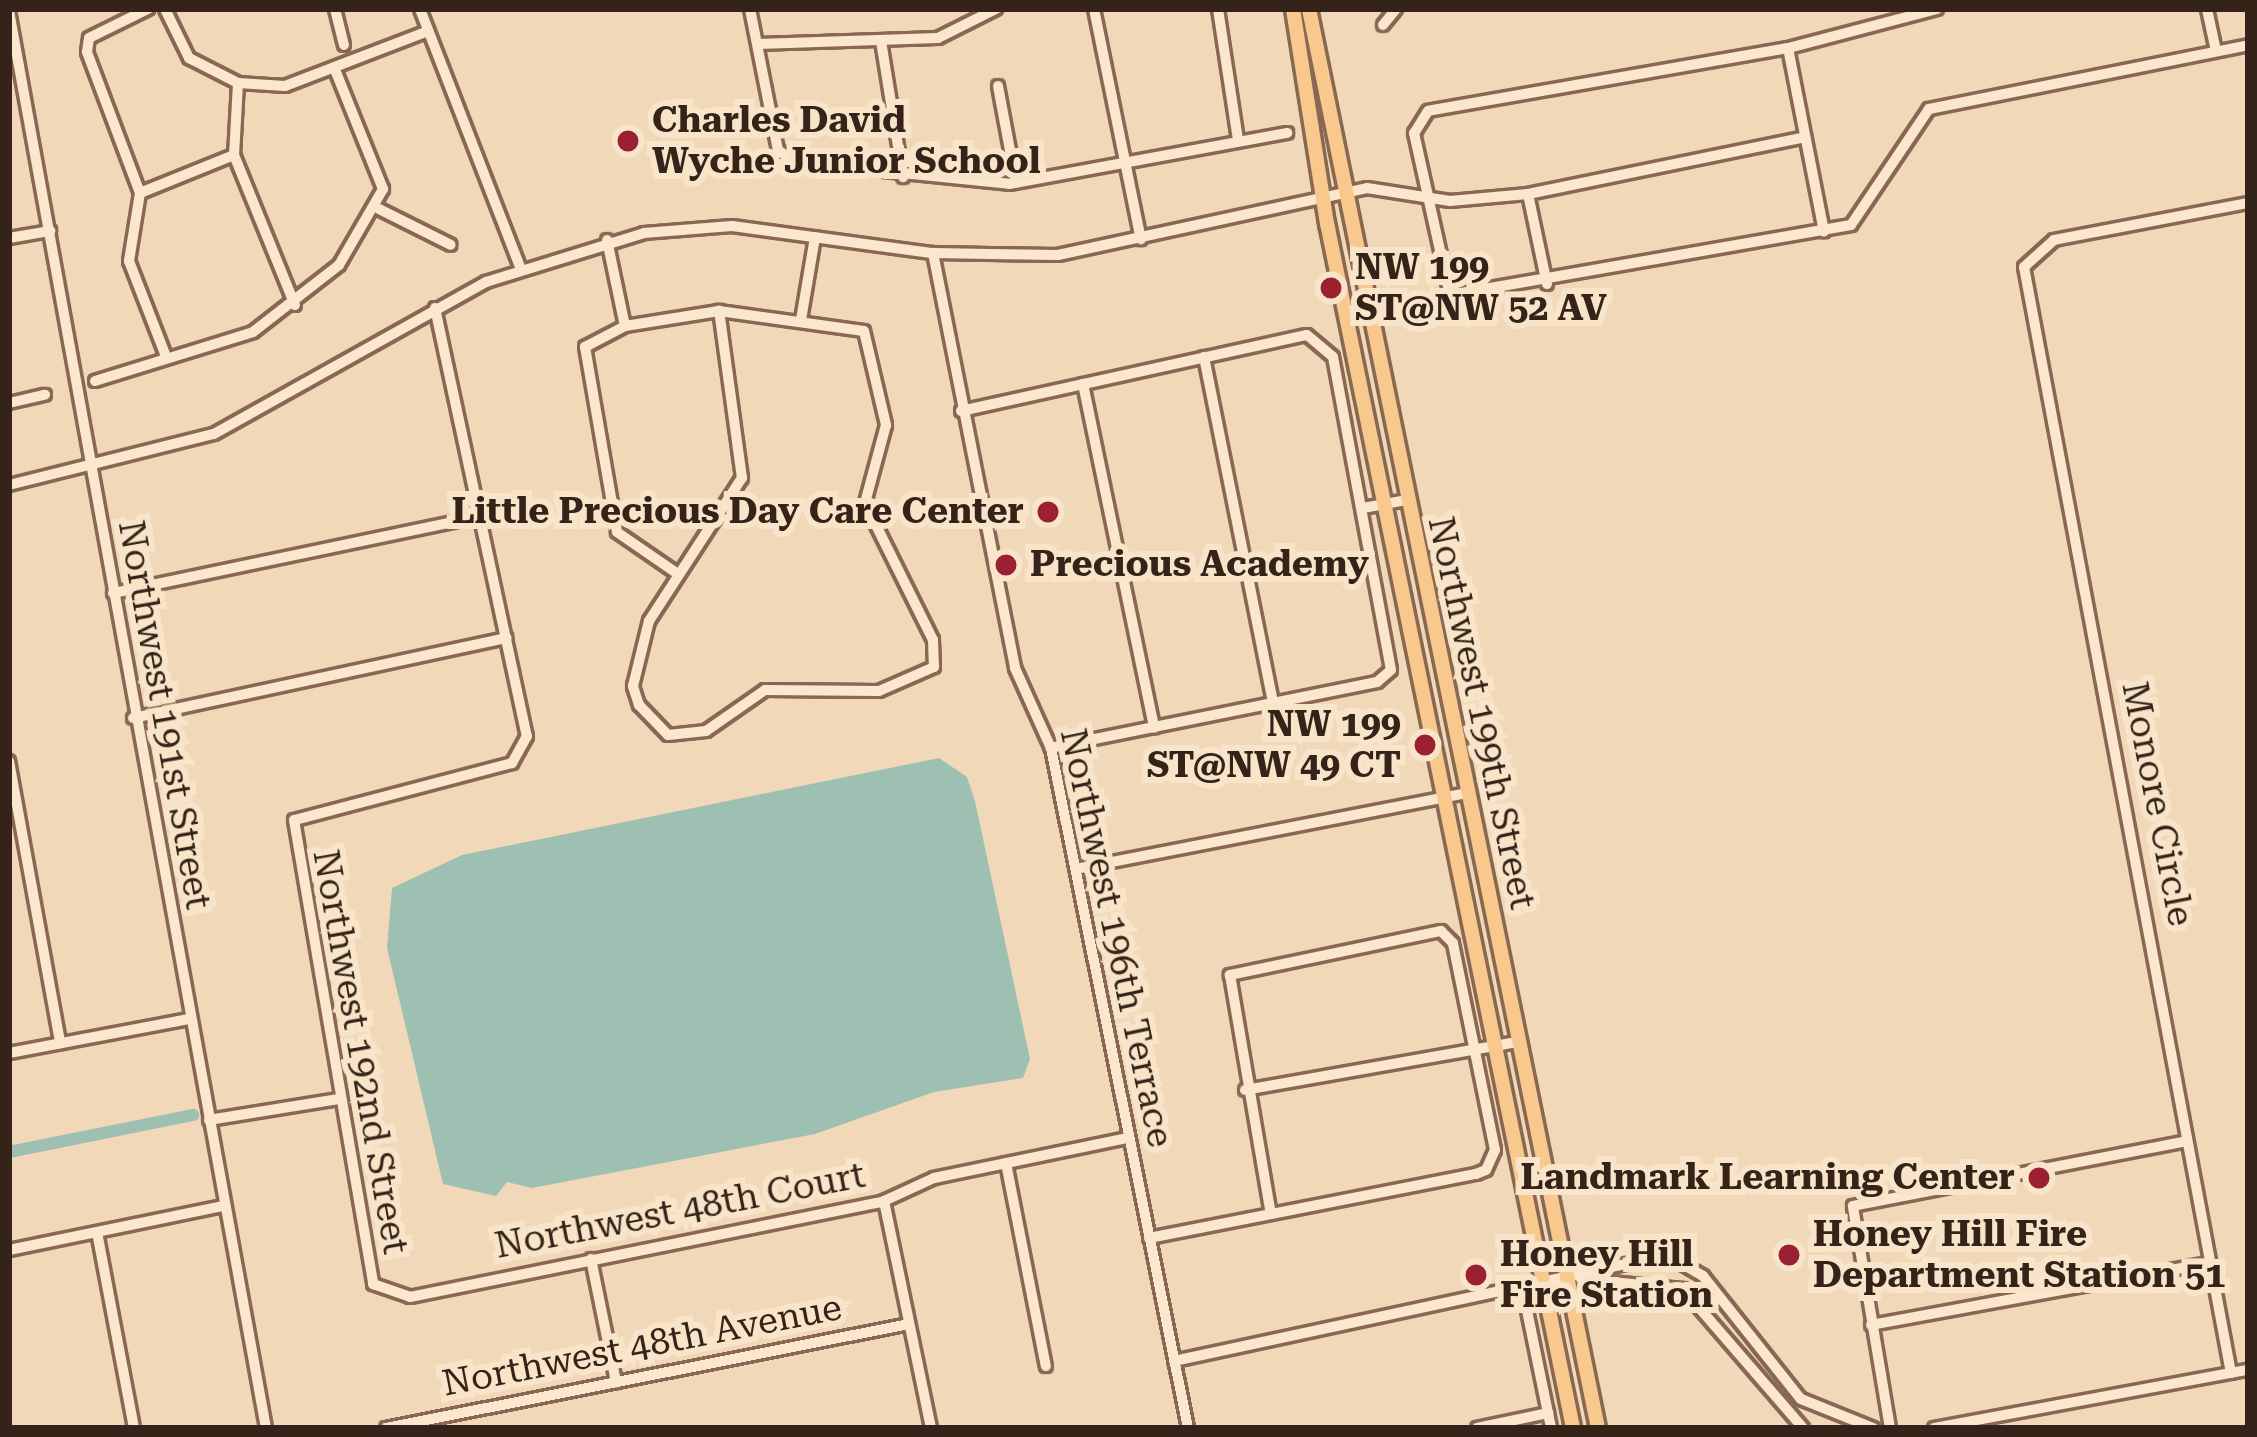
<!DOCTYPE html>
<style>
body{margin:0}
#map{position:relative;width:2257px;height:1437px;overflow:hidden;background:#f0d8b9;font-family:"Roboto Serif",serif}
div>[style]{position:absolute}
.water>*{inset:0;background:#9ec0b2}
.canal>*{height:12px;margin:-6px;padding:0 6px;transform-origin:6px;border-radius:6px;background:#9ec0b2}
.roads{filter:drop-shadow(3px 0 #886853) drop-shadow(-3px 0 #886853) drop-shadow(0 3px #886853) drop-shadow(0 -3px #886853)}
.minor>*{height:10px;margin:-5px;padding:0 5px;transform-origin:5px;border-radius:5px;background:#fbe7cd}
.major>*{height:14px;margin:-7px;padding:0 7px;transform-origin:7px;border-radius:7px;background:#f8c88d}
.dots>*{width:33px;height:33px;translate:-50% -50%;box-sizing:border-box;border:6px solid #f7e4c9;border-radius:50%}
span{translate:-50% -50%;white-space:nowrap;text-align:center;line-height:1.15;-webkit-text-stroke:12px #f7e4c9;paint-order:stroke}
.poi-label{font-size:36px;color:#352319;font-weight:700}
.left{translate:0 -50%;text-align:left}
.right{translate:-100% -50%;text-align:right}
.street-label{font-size:36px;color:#352319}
.frame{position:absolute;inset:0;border:12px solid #352319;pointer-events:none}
</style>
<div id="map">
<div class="water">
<i style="clip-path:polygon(939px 758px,967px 777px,975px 801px,1030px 1059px,1023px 1078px,934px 1092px,815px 1134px,532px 1188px,507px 1182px,496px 1196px,443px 1184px,387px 948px,392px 888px,462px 855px)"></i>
</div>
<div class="canal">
<i style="left:9px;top:1152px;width:188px;rotate:-11.4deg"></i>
</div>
<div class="roads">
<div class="minor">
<i style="left:165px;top:9px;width:55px;rotate:63.9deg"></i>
<i style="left:189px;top:58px;width:55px;rotate:27deg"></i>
<i style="left:238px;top:83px;width:47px;rotate:3.7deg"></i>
<i style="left:285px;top:86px;width:151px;rotate:-21deg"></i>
<i style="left:335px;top:9px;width:37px;rotate:76deg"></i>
<i style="left:420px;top:9px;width:277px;rotate:68.8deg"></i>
<i style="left:750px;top:9px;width:144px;rotate:78.8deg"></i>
<i style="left:778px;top:150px;width:20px;rotate:37deg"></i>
<i style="left:794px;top:162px;width:216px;rotate:5.8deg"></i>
<i style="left:1009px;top:184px;width:283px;rotate:-10.4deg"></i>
<i style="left:1094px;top:9px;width:235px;rotate:78.5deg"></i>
<i style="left:1218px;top:9px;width:132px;rotate:81.3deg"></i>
<i style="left:1937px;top:9px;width:154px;rotate:165.3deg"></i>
<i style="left:1788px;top:48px;width:365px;rotate:170.1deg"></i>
<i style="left:1428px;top:111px;width:26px;rotate:122deg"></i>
<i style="left:1414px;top:133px;width:166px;rotate:77.5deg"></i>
<i style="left:1450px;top:295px;width:407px;rotate:-9.9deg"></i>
<i style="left:1851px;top:225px;width:140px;rotate:-56.1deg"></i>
<i style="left:1929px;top:109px;width:325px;rotate:-11.3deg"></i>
<i style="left:2207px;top:9px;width:43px;rotate:77.9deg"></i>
<i style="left:9px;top:11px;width:1440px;rotate:79.72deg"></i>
<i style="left:1383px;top:25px;width:21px;rotate:-51deg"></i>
<i style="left:881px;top:41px;width:138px;rotate:80.8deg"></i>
<i style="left:758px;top:44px;width:180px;rotate:-1.9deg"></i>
<i style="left:938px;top:38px;width:65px;rotate:-26.6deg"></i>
<i style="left:1788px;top:48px;width:187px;rotate:78.9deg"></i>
<i style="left:998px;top:86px;width:98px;rotate:79.4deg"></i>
<i style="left:234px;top:155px;width:162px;rotate:67.9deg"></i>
<i style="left:140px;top:193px;width:151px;rotate:-110.6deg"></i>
<i style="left:87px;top:52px;width:14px;rotate:-82deg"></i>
<i style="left:89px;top:38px;width:66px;rotate:-26.2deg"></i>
<i style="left:140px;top:193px;width:101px;rotate:-22deg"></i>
<i style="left:234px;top:155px;width:72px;rotate:-86.8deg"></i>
<i style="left:140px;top:193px;width:69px;rotate:99.2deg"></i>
<i style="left:129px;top:261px;width:100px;rotate:68.8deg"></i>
<i style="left:1528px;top:194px;width:92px;rotate:78.1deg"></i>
<i style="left:379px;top:209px;width:80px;rotate:26.6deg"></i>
<i style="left:9px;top:238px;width:42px;rotate:-9.7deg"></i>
<i style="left:607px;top:240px;width:88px;rotate:78.2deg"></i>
<i style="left:933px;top:253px;width:423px;rotate:78.8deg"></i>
<i style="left:1015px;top:668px;width:88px;rotate:65.8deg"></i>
<i style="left:1051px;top:748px;width:694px;rotate:78.61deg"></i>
<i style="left:435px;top:308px;width:438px;rotate:77.9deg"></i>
<i style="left:527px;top:736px;width:31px;rotate:119deg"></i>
<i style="left:512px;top:763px;width:225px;rotate:165.3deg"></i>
<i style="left:294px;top:820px;width:471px;rotate:80.3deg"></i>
<i style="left:373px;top:1284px;width:39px;rotate:19deg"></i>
<i style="left:410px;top:1297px;width:484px;rotate:-11.4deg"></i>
<i style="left:884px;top:1201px;width:55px;rotate:-24.7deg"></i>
<i style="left:934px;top:1178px;width:198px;rotate:-11.7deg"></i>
<i style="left:801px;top:320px;width:84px;rotate:-80.4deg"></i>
<i style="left:1204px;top:357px;width:352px;rotate:78.7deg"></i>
<i style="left:95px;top:381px;width:165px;rotate:-17.2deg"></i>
<i style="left:253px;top:332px;width:109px;rotate:-37.9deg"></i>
<i style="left:339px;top:265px;width:88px;rotate:-59.9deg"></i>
<i style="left:383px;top:189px;width:131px;rotate:-111.9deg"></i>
<i style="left:1083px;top:384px;width:351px;rotate:78.3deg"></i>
<i style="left:9px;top:403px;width:37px;rotate:-13deg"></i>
<i style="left:961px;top:411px;width:354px;rotate:-12.4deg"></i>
<i style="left:1307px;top:335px;width:34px;rotate:40deg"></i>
<i style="left:1333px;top:357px;width:318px;rotate:79.5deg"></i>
<i style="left:1391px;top:670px;width:18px;rotate:139deg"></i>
<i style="left:1377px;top:682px;width:333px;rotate:168.6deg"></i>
<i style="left:9px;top:485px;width:211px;rotate:-14deg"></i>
<i style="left:214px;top:434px;width:312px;rotate:-29.2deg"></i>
<i style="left:486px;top:282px;width:165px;rotate:-17.2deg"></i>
<i style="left:644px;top:233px;width:88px;rotate:-4.5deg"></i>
<i style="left:732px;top:226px;width:203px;rotate:7.7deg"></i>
<i style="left:933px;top:253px;width:125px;rotate:0.9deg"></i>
<i style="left:1058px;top:255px;width:316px;rotate:-12.2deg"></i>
<i style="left:1367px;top:188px;width:84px;rotate:8.9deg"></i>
<i style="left:1450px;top:201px;width:78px;rotate:-5.1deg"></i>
<i style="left:1528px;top:194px;width:283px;rotate:-11.6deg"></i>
<i style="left:1363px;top:508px;width:45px;rotate:-10.3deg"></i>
<i style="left:678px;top:574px;width:74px;rotate:-145.5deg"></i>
<i style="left:617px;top:532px;width:188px;rotate:-99.8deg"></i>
<i style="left:585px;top:347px;width:45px;rotate:-27.7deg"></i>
<i style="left:625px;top:326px;width:95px;rotate:-9.1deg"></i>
<i style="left:719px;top:311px;width:146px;rotate:7.9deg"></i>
<i style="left:864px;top:331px;width:97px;rotate:76.8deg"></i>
<i style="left:886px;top:425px;width:81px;rotate:105.1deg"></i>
<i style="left:865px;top:503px;width:153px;rotate:63.6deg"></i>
<i style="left:933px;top:640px;width:27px;rotate:88deg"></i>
<i style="left:934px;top:667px;width:60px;rotate:156.4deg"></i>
<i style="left:879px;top:691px;width:114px;rotate:-179.5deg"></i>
<i style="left:765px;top:690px;width:72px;rotate:145.2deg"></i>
<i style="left:706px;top:731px;width:38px;rotate:174deg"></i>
<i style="left:668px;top:735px;width:42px;rotate:-134deg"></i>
<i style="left:639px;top:705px;width:20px;rotate:-108deg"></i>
<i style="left:633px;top:686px;width:67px;rotate:-76.2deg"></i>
<i style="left:649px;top:621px;width:171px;rotate:-57deg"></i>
<i style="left:742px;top:478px;width:169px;rotate:-97.8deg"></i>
<i style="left:113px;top:593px;width:376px;rotate:-11.8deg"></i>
<i style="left:133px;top:718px;width:382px;rotate:-12.1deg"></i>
<i style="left:9px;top:761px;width:287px;rotate:79.7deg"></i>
<i style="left:1076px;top:869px;width:398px;rotate:-11deg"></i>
<i style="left:9px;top:1053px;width:183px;rotate:-10.7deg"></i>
<i style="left:1245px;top:1090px;width:277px;rotate:-10deg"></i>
<i style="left:209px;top:1120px;width:131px;rotate:-9.2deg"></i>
<i style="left:1006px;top:1163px;width:207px;rotate:78.9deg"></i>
<i style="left:884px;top:1201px;width:232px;rotate:78.3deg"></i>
<i style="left:97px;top:1232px;width:199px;rotate:79.3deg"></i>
<i style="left:1149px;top:1238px;width:333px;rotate:-11.1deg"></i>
<i style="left:1476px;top:1174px;width:11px;rotate:-22deg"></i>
<i style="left:1486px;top:1170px;width:22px;rotate:-66deg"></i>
<i style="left:1495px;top:1150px;width:211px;rotate:-101.5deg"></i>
<i style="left:1453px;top:943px;width:17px;rotate:-135deg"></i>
<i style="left:1441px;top:931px;width:216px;rotate:168.2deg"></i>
<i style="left:1230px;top:975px;width:242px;rotate:80.3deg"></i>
<i style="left:9px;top:1250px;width:219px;rotate:-11.6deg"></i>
<i style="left:591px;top:1259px;width:126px;rotate:78.5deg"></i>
<i style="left:1581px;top:1279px;width:102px;rotate:5.6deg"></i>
<i style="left:1683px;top:1289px;width:184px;rotate:49.2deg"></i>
<i style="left:1523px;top:1291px;width:140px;rotate:78.4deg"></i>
<i style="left:1871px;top:1325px;width:344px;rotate:-10.4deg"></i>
<i style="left:1174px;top:1361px;width:504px;rotate:-12.13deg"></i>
<i style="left:1667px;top:1255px;width:42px;rotate:30.3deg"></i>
<i style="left:1703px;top:1276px;width:157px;rotate:51.5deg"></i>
<i style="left:1801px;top:1399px;width:78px;rotate:21.9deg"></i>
<i style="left:2231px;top:1373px;width:1125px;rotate:-100.6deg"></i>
<i style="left:2024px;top:267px;width:40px;rotate:-42deg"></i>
<i style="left:2054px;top:240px;width:197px;rotate:-10.8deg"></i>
<i style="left:386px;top:1428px;width:533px;rotate:-11.25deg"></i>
<i style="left:1477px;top:1428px;width:73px;rotate:-11.9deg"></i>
<i style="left:1890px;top:1428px;width:225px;rotate:-99.5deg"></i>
<i style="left:1853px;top:1206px;width:339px;rotate:-11deg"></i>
<i style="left:1934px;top:1428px;width:319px;rotate:-10.5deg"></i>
</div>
<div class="major">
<i style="left:1293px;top:9px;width:217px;rotate:81deg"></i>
<i style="left:1327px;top:223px;width:1230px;rotate:78.46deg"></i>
<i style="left:1309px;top:9px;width:1448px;rotate:78.49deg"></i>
</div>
</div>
<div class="dots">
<i style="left:628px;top:141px;background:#9a2032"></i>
<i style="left:1331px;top:288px;background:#9a2032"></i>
<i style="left:1048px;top:512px;background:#9a2032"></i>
<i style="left:1006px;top:565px;background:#9a2032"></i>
<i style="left:1425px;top:745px;background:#9a2032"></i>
<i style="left:2039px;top:1178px;background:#9a2032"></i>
<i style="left:1789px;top:1255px;background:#9a2032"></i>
<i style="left:1476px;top:1275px;background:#9a2032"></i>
</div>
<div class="poi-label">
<span class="left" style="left:652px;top:141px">Charles David<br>Wyche Junior School</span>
<span class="left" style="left:1355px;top:288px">NW 199<br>ST@NW 52 AV</span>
<span class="right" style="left:1024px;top:512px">Little Precious Day Care Center</span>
<span class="left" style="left:1030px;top:565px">Precious Academy</span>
<span class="right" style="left:1401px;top:745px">NW 199<br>ST@NW 49 CT</span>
<span class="right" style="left:2015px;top:1178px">Landmark Learning Center</span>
<span class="left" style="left:1813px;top:1255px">Honey Hill Fire<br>Department Station 51</span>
<span class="left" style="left:1500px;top:1275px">Honey Hill<br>Fire Station</span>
</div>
<div class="street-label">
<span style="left:1481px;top:713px;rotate:78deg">Northwest 199th Street</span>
<span style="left:164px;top:715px;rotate:80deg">Northwest 191st Street</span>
<span style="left:2157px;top:804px;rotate:79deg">Monore Circle</span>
<span style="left:1116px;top:938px;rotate:78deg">Northwest 196th Terrace</span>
<span style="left:360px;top:1052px;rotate:80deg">Northwest 192nd Street</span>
<span style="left:680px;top:1211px;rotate:-11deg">Northwest 48th Court</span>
<span style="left:642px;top:1346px;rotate:-11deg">Northwest 48th Avenue</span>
</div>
<div class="frame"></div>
</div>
